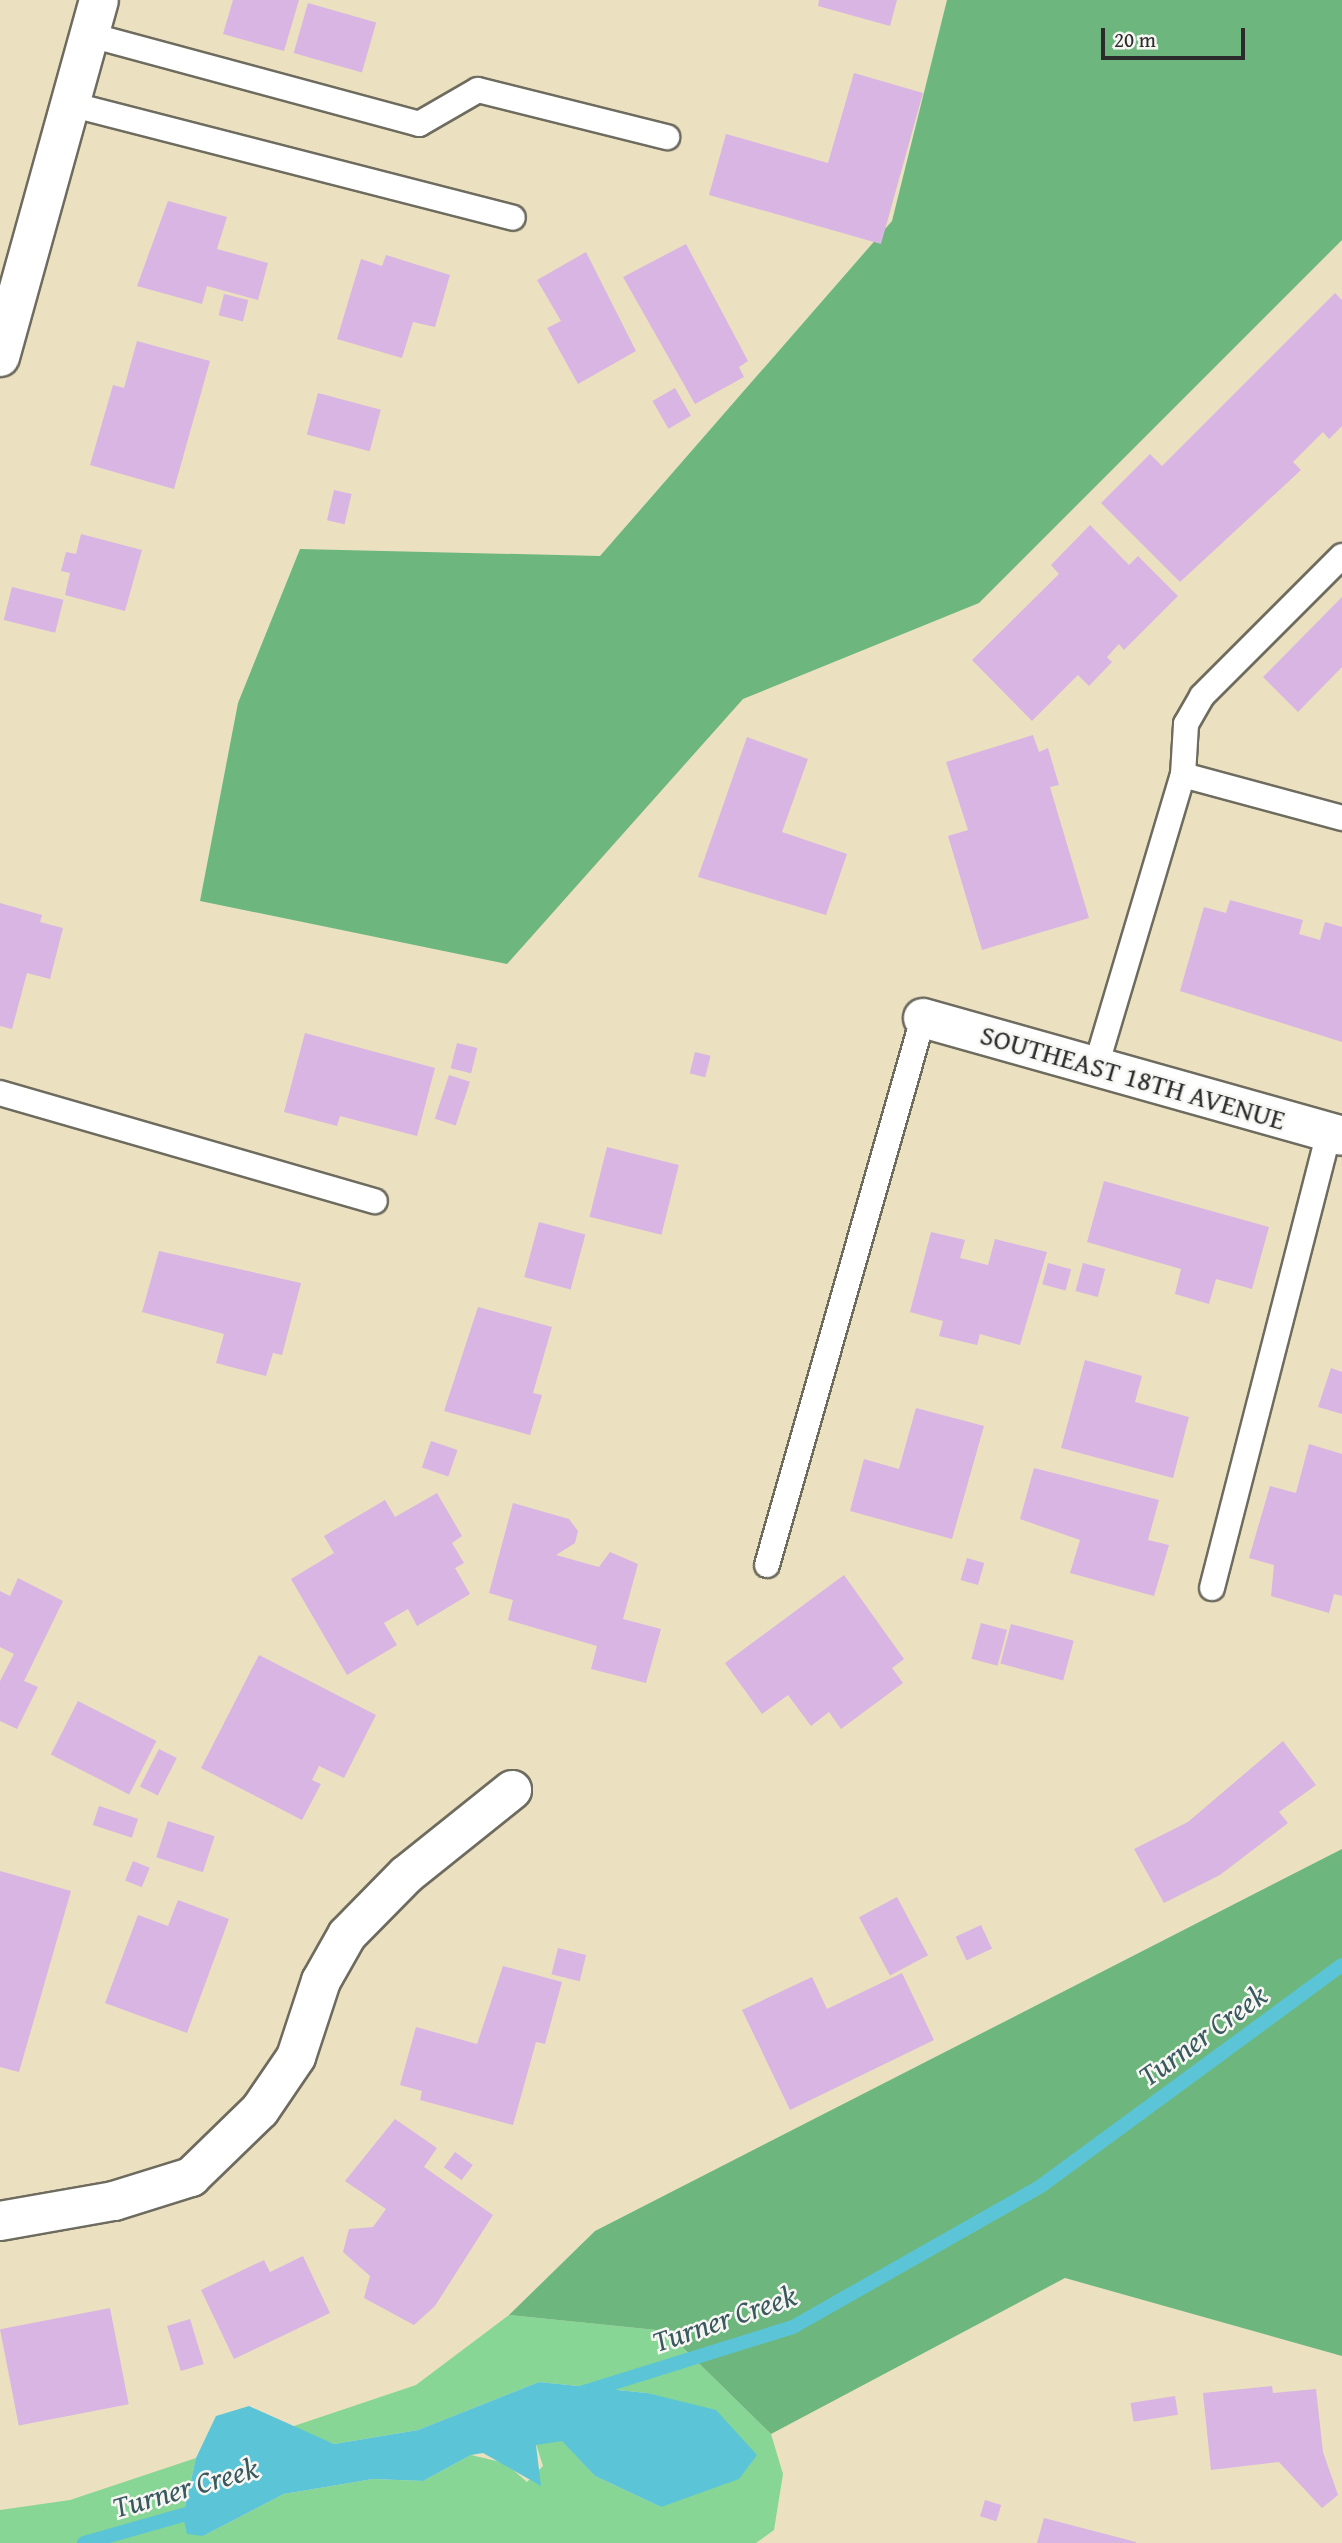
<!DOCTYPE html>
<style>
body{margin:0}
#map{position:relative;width:1342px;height:2543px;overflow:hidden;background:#ebe1c0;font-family:"Gentium Book Plus",serif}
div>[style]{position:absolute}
.green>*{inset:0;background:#87d696}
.forest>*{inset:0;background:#6db77f}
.water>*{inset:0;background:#5bc5d7}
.stream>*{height:14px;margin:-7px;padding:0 7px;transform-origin:7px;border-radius:7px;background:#5bc5d7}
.building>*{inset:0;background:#d8b5e2;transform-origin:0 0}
.roads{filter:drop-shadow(2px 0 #6e6b5f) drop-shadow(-2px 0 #6e6b5f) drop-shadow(0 2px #6e6b5f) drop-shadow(0 -2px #6e6b5f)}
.service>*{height:24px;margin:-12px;padding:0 12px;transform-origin:12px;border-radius:12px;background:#fff}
.minor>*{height:38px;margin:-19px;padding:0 19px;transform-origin:19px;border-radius:19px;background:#fff}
.tertiary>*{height:38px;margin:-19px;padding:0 19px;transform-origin:19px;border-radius:19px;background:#fff}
span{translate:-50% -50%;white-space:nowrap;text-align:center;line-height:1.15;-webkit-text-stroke:5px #f6f6f2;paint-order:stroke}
.street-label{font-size:28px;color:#2b2b2b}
.water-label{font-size:30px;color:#39595f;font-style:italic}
.scale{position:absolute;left:1101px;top:28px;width:144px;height:32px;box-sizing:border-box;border:4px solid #2b2b2b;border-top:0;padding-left:9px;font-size:21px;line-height:24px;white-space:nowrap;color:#2b2b2b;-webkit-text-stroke:5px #f6f6f2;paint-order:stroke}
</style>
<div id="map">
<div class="green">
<i style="clip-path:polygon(509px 2315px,666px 2331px,771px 2434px,783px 2474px,774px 2530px,756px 2543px,0 2543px,0 2510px,70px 2500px,196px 2458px,183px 2516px,203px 2536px,284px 2494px,373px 2479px,423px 2481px,471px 2455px,505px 2463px,527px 2482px,543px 2466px,536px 2444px,562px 2440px,595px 2476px,661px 2507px,647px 2393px,539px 2382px,418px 2430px,334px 2444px,291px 2427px,416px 2385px)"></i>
</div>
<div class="forest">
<i style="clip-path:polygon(947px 0,1342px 0,1342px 240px,979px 603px,743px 699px,507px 964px,200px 901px,238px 703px,300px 549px,600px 556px,892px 221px)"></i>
<i style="clip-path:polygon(1342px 1849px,1342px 2356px,1065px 2278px,771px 2434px,666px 2331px,509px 2315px,595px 2231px)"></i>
</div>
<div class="water">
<i style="clip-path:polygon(539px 2382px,647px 2393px,716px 2410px,757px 2455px,739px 2479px,661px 2507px,595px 2476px,562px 2441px,536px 2445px,541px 2486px,483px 2453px,471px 2455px,423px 2481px,373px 2479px,284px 2494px,203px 2536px,187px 2534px,183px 2516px,196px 2458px,216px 2416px,249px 2406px,334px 2444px,418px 2430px)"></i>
</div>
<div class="stream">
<i style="left:581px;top:2393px;width:222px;rotate:-17.3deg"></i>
<i style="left:793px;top:2327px;width:285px;rotate:-29.6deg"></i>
<i style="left:1041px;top:2186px;width:373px;rotate:-36.3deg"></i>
<i style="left:84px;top:2543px;width:122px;rotate:-15.8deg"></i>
</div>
<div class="building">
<i style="clip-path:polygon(233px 0,299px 0,284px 51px,223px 34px)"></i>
<i style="clip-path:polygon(819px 0,897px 0,890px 26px,818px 6px)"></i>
<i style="left:308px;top:3px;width:71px;height:52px;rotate:16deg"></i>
<i style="clip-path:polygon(854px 73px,923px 93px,881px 244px,709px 195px,726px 134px,828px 163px)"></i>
<i style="clip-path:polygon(168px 201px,227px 217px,217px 249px,268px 263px,258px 300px,207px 286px,202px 304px,137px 286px)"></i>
<i style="clip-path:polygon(686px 244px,748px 361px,739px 367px,744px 377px,695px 404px,623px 277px)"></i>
<i style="clip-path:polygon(586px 252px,636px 351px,578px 384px,547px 328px,561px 321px,537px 280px)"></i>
<i style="clip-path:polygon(386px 255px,450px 275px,435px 327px,413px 322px,402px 358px,337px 339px,361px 259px,382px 266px)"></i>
<i style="clip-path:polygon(1335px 293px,1342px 300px,1342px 426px,1329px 439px,1323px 432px,1293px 462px,1301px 470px,1180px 582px,1101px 503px,1150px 454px,1162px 466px)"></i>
<i style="left:224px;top:294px;width:25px;height:22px;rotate:14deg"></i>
<i style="clip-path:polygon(137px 341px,210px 361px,174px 489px,90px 465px,113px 385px,124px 388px)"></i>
<i style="left:675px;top:388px;width:32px;height:26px;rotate:60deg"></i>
<i style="left:318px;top:393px;width:65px;height:43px;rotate:15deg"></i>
<i style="left:334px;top:490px;width:18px;height:31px;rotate:13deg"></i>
<i style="clip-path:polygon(1090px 525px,1129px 565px,1138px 556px,1178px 596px,1124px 650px,1119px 644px,1107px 657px,1112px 662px,1089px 686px,1078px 675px,1032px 721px,972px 660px,1059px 574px,1051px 565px)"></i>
<i style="clip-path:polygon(81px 534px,142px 550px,125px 611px,65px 595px,70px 573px,61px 571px,66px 552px,76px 554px)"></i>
<i style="left:12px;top:587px;width:53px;height:34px;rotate:14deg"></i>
<i style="clip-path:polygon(1342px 597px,1342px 667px,1298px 712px,1263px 677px)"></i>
<i style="clip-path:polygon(1033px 735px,1039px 752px,1048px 748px,1059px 785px,1050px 787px,1089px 918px,982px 950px,948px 836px,968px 830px,946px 762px)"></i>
<i style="clip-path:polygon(747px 737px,808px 759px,782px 832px,847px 854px,826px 915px,698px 877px)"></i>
<i style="clip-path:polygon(1230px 900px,1303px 920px,1299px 934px,1320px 940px,1325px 922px,1342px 927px,1342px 1042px,1180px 991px,1204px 907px,1226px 913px)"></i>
<i style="clip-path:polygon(0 903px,42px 915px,40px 922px,63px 928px,50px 979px,27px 973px,12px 1029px,0 1026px)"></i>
<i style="clip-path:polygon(305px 1033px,435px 1068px,417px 1136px,340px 1116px,337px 1126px,284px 1112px)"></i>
<i style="left:457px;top:1043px;width:21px;height:26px;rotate:14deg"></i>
<i style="left:695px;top:1052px;width:16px;height:22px;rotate:14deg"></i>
<i style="left:449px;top:1075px;width:22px;height:46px;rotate:18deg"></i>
<i style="left:607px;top:1147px;width:74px;height:72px;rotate:14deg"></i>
<i style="clip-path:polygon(1104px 1181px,1269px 1227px,1252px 1289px,1216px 1279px,1209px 1304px,1175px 1294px,1181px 1269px,1087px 1242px)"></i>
<i style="left:539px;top:1222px;width:48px;height:57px;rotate:15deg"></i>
<i style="clip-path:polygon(931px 1232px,965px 1240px,960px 1258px,988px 1265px,995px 1239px,1047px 1252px,1020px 1345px,980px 1334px,977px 1345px,939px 1336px,943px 1321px,910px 1312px)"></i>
<i style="clip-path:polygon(159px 1251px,301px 1283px,282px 1355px,273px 1353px,266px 1376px,216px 1363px,224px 1334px,142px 1312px)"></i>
<i style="left:1048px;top:1263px;width:24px;height:22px;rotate:15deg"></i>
<i style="left:1083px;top:1263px;width:23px;height:29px;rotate:15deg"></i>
<i style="clip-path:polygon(478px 1307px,552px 1327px,533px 1393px,542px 1395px,530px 1435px,444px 1411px)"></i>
<i style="clip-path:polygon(1085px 1360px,1142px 1376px,1135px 1402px,1189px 1417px,1173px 1478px,1061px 1448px)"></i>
<i style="clip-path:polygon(1331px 1368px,1342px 1372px,1342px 1414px,1318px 1407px)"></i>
<i style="clip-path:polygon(916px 1408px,984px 1426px,952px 1539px,850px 1511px,864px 1459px,899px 1469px)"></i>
<i style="left:431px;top:1441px;width:28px;height:28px;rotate:19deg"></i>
<i style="clip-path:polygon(1309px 1444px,1342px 1454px,1342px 1596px,1334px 1594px,1329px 1613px,1271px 1596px,1274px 1565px,1249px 1558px,1270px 1486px,1296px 1493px)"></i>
<i style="clip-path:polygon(1034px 1468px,1159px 1500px,1148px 1540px,1169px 1545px,1154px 1596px,1070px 1573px,1080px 1540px,1020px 1519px)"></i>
<i style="clip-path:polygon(437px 1493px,462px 1536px,452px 1543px,464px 1563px,455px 1568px,470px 1594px,417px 1626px,408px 1609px,384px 1623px,397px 1645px,347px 1675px,291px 1579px,334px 1553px,324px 1536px,385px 1500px,395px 1517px)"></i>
<i style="clip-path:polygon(513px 1503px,569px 1519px,578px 1531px,575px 1543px,556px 1555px,599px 1567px,610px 1552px,638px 1564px,623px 1619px,661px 1629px,646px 1683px,591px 1669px,597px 1646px,508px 1620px,513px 1600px,489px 1593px)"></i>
<i style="left:967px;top:1558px;width:18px;height:23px;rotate:16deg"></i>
<i style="clip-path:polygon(844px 1575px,904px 1659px,892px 1668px,903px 1683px,841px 1729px,829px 1712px,811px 1726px,788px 1695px,762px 1714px,725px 1663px)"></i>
<i style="clip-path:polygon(18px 1578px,63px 1601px,24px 1681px,38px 1687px,17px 1729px,0 1721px,0 1681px,14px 1654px,0 1647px,0 1591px,10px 1596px)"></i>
<i style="left:981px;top:1623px;width:27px;height:37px;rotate:15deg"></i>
<i style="left:1011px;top:1624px;width:65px;height:41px;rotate:15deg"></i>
<i style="clip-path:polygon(259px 1655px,376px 1715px,344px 1778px,319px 1766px,312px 1780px,321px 1784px,302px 1820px,201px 1768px)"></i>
<i style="left:78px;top:1701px;width:88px;height:60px;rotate:27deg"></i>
<i style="clip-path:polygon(1283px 1741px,1316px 1785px,1279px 1812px,1288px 1823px,1220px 1875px,1164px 1903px,1134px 1849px,1188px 1822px)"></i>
<i style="left:159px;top:1749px;width:20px;height:42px;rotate:27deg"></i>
<i style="left:99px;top:1806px;width:41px;height:20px;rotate:18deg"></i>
<i style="left:168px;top:1821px;width:49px;height:38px;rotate:18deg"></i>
<i style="left:133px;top:1861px;width:18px;height:21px;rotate:22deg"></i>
<i style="clip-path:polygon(0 1871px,71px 1891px,19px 2072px,0 2067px)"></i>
<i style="left:897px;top:1897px;width:66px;height:43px;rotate:62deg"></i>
<i style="clip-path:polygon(178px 1900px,229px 1919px,187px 2033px,105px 2003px,138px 1915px,168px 1926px)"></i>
<i style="left:981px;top:1925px;width:26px;height:28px;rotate:65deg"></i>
<i style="left:558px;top:1948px;width:29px;height:27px;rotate:14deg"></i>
<i style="clip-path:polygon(503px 1966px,562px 1982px,545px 2044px,536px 2042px,513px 2125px,420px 2100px,422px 2091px,400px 2085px,416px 2027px,477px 2044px)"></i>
<i style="clip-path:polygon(902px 1973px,934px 2040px,790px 2110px,742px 2010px,812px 1977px,827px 2009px)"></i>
<i style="clip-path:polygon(395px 2119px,437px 2148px,424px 2167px,493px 2215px,435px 2306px,414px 2325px,364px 2298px,370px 2276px,343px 2252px,349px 2229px,373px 2227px,386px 2209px,345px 2181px)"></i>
<i style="left:455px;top:2152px;width:22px;height:19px;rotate:36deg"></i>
<i style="clip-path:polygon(303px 2256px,330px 2313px,234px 2359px,201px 2290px,264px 2260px,270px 2272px)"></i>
<i style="left:110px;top:2308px;width:98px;height:112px;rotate:79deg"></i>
<i style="left:190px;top:2319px;width:47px;height:24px;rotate:73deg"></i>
<i style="clip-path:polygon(1272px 2386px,1273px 2393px,1316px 2389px,1323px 2452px,1338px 2495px,1322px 2508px,1279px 2462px,1211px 2470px,1203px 2393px)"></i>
<i style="left:1175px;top:2396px;width:19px;height:45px;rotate:81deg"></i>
<i style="left:985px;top:2500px;width:17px;height:17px;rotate:17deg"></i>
<i style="clip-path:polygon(1044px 2518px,1136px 2542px,1136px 2543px,1037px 2543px)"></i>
</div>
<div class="roads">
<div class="service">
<i style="left:90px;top:35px;width:341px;rotate:15.1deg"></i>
<i style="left:419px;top:124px;width:68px;rotate:-30deg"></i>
<i style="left:478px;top:90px;width:195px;rotate:14deg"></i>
<i style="left:70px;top:104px;width:457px;rotate:14.4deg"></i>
<i style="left:1183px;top:775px;width:165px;rotate:15.1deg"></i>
<i style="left:1096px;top:1066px;width:304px;rotate:-73.4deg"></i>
<i style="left:1183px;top:775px;width:51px;rotate:-86.6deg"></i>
<i style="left:1186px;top:724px;width:32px;rotate:-60deg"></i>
<i style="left:1202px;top:696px;width:198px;rotate:-45deg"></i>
<i style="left:0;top:1093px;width:390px;rotate:16.1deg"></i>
<i style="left:767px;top:1565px;width:569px;rotate:-74.08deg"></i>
<i style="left:1212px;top:1588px;width:471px;rotate:-75.6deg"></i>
</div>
<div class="minor">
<i style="left:923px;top:1018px;width:435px;rotate:15.7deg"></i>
<i style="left:0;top:2221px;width:116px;rotate:-10deg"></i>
<i style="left:114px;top:2201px;width:81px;rotate:-17.3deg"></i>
<i style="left:191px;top:2177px;width:96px;rotate:-44.2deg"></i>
<i style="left:260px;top:2110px;width:64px;rotate:-55.8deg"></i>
<i style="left:296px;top:2057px;width:80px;rotate:-71.8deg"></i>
<i style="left:321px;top:1981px;width:53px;rotate:-60.5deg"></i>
<i style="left:347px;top:1935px;width:84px;rotate:-45.5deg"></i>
<i style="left:406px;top:1875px;width:136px;rotate:-38.7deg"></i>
</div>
<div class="tertiary">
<i style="left:0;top:357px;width:370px;rotate:-74.5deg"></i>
</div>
</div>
<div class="street-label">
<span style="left:1133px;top:1077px;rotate:16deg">SOUTHEAST 18TH AVENUE</span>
</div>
<div class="water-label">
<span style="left:1202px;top:2035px;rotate:-36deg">Turner Creek</span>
<span style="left:724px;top:2318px;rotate:-19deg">Turner Creek</span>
<span style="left:185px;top:2487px;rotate:-16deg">Turner Creek</span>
</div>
<div class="scale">20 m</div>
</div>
